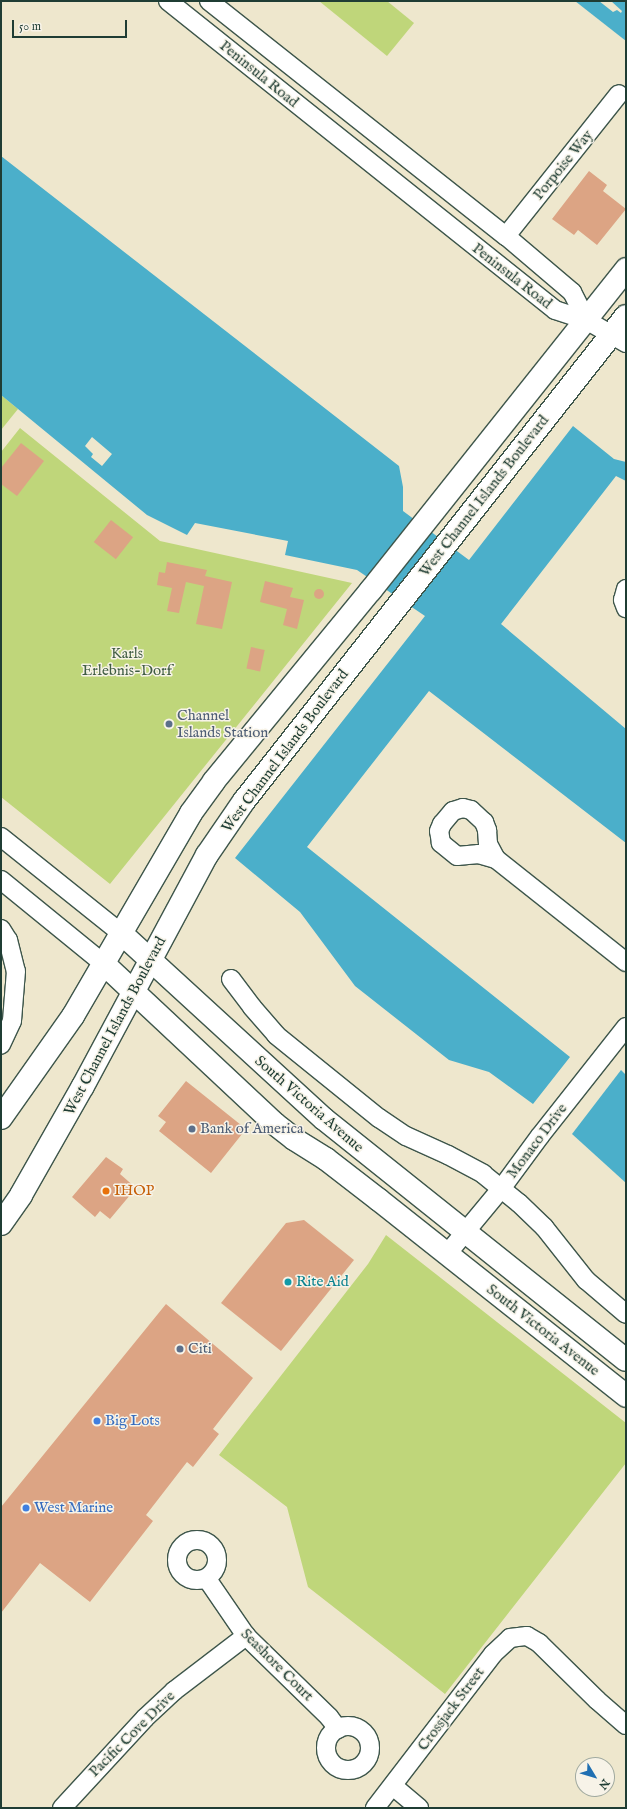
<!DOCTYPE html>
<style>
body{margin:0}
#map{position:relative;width:627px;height:1809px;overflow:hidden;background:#eee7cd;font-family:"IM FELL English",serif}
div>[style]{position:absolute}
.green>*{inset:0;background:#bfd67a}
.water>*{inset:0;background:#4bafca}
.pier>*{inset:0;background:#eee7cd}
.building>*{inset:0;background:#dca484;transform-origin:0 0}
.round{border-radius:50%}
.roads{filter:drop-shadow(1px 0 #3e564b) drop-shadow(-1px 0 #3e564b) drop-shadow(0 1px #3e564b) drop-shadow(0 -1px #3e564b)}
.minor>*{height:18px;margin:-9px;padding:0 9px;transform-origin:9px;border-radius:9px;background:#fff}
.minor>.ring{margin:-9px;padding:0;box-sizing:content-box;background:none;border:18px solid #fff;border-radius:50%}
.major>*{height:22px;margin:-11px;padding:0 11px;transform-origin:11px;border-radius:11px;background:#fff}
.dots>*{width:11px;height:11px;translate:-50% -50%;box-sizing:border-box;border:2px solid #f7f3e8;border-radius:50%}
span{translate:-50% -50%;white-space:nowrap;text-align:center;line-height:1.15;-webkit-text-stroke:3px #f7f3e8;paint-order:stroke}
.street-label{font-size:15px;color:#1f3d34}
.park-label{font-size:15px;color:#3f5c42}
.service-label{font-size:15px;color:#4e5e75}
.left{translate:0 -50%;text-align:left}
.food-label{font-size:15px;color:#c56008}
.culture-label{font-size:15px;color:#0d838f}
.shop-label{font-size:15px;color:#366cbe}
.frame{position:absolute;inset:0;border:2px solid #1f3d34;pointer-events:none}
.north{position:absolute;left:575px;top:1757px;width:40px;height:40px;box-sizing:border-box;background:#f7f3e8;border:1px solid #a1aaa0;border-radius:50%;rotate:128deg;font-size:11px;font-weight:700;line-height:16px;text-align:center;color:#1f3d34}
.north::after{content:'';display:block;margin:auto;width:14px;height:18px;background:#1f6fb2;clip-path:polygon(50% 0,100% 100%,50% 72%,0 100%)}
.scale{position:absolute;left:12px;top:20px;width:115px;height:18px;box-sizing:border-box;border:2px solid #1f3d34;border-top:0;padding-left:5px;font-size:12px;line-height:14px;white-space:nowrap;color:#1f3d34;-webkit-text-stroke:3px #f7f3e8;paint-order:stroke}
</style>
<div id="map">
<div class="green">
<i style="clip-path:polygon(319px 1px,387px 1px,414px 23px,387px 56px)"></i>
<i style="clip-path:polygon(1px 395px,18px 409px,1px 430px)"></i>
<i style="clip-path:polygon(20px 428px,160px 541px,352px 583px,110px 884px,1px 797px,1px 452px)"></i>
<i style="clip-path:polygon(386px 1235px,626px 1423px,626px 1463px,445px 1694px,308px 1587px,287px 1507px,219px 1455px,368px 1264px)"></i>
</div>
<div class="water">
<i style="clip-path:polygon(575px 1px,626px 1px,626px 41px)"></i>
<i style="clip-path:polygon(1px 156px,399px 466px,403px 487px,403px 511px,469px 560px,573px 426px,614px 459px,626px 462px,626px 481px,616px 476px,501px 624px,626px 729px,626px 843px,429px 691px,307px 847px,570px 1057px,533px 1104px,489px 1072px,449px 1060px,355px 986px,300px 912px,235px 858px,425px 616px,357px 570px,285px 555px,288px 541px,195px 523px,187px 535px,147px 515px,1px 395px)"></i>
<i style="clip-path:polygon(621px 1070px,626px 1075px,626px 1183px,572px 1134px)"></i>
</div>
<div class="pier">
<i style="clip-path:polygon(599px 1px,611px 1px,622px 11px,621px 13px,617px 10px,613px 12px)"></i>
<i style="clip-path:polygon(92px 437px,112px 454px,102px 466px,91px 457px,93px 454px,85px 446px)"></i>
</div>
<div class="building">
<i style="clip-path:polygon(589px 171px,607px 185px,603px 191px,626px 209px,597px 245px,578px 230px,574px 235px,552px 219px)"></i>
<i style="clip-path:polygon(21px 443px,44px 461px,17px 496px,1px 484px,1px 468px)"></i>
<i style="left:111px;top:520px;width:28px;height:28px;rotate:38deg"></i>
<i style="clip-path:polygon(167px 562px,207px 570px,205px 576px,232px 582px,222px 629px,196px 624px,204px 586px,186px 582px,179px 613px,167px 611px,172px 588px,157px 585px,159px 572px,165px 573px)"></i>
<i style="clip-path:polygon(265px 581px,293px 588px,290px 597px,304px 600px,297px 629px,283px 625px,287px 609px,260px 602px)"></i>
<i class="round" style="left:314px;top:589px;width:10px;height:10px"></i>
<i style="left:251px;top:647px;width:14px;height:22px;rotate:12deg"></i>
<i style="clip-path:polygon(186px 1081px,246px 1129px,211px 1173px,159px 1131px,166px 1122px,158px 1116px)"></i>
<i style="clip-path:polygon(106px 1157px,123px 1169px,120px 1174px,136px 1188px,110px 1219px,100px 1211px,95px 1217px,72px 1197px)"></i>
<i style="clip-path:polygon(304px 1220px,354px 1260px,281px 1351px,221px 1303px,286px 1223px)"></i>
<i style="clip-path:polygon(166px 1304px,253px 1378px,213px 1429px,219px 1434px,193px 1467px,187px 1462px,146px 1515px,153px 1521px,90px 1602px,40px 1563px,1px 1613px,1px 1507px)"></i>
</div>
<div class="roads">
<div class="minor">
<i style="left:168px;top:1px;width:495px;rotate:38.6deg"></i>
<i style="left:555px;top:310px;width:33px;rotate:18deg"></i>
<i style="left:586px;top:320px;width:46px;rotate:29.9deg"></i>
<i style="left:209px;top:1px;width:379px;rotate:38.4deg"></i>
<i style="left:506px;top:236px;width:87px;rotate:40.3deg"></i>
<i style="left:572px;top:292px;width:31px;rotate:63deg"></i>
<i style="left:506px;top:236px;width:181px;rotate:-51.5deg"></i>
<i style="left:626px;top:589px;width:11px;rotate:105deg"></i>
<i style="left:623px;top:600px;width:9px;rotate:69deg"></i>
<i style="left:463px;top:808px;width:8px;rotate:14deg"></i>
<i style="left:471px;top:810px;width:18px;rotate:43deg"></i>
<i style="left:484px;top:822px;width:9px;rotate:69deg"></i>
<i style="left:487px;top:830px;width:14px;rotate:86deg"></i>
<i style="left:488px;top:844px;width:17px;rotate:62deg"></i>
<i style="left:496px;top:859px;width:18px;rotate:-164deg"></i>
<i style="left:479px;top:854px;width:22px;rotate:175deg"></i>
<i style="left:457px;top:856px;width:21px;rotate:-141deg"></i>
<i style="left:441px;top:843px;width:12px;rotate:-99deg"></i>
<i style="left:439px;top:831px;width:8px;rotate:-67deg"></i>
<i style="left:442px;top:824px;width:17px;rotate:-50deg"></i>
<i style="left:453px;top:811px;width:10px;rotate:-17deg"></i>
<i style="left:1px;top:837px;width:154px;rotate:38.7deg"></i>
<i style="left:496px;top:859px;width:166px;rotate:38.4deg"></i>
<i style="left:1px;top:880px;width:133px;rotate:39.2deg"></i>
<i style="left:1px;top:929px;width:13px;rotate:58deg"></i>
<i style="left:8px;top:940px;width:32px;rotate:76deg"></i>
<i style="left:16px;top:971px;width:50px;rotate:94.6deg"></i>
<i style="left:12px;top:1021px;width:26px;rotate:115deg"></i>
<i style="left:231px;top:979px;width:35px;rotate:53deg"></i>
<i style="left:252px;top:1007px;width:37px;rotate:49deg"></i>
<i style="left:276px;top:1035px;width:132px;rotate:38.9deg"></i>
<i style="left:379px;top:1118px;width:32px;rotate:34deg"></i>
<i style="left:406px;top:1136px;width:46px;rotate:24.3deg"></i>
<i style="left:448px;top:1155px;width:40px;rotate:28deg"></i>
<i style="left:483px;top:1174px;width:46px;rotate:38.9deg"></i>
<i style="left:519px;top:1203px;width:35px;rotate:44deg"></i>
<i style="left:544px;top:1227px;width:68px;rotate:51.6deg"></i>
<i style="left:586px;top:1280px;width:52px;rotate:40.4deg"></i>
<i style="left:447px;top:1254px;width:85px;rotate:-50.3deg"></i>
<i style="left:501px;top:1189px;width:66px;rotate:-53.7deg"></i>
<i style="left:540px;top:1136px;width:139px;rotate:-51.7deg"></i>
<i class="ring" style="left:177px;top:1540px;width:22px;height:22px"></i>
<i style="left:207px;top:1579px;width:69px;rotate:55.6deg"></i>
<i style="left:246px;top:1636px;width:116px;rotate:44.3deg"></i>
<i style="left:329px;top:1717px;width:15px;rotate:53deg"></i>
<i class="ring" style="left:326px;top:1726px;width:26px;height:26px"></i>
<i style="left:393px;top:1786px;width:34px;rotate:40deg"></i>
<i style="left:62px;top:1808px;width:122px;rotate:-47.3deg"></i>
<i style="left:145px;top:1718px;width:40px;rotate:-43deg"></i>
<i style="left:174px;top:1691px;width:91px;rotate:-37.4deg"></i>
<i style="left:375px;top:1808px;width:194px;rotate:-52.5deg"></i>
<i style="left:493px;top:1654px;width:23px;rotate:-43deg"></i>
<i style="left:510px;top:1638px;width:17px;rotate:-7deg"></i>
<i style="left:527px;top:1636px;width:14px;rotate:30deg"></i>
<i style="left:539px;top:1643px;width:81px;rotate:44.5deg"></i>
<i style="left:597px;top:1700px;width:38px;rotate:41deg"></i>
</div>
<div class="major">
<i style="left:121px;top:933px;width:275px;rotate:42.5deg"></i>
<i style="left:324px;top:1119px;width:386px;rotate:38.6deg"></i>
<i style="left:104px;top:964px;width:234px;rotate:43.1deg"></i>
<i style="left:275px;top:1124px;width:24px;rotate:38deg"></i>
<i style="left:294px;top:1139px;width:38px;rotate:32deg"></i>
<i style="left:326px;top:1159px;width:67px;rotate:37.7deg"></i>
<i style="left:379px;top:1200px;width:315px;rotate:38.4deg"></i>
<i style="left:1px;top:1118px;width:125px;rotate:-54.8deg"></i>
<i style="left:73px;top:1016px;width:235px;rotate:-59.8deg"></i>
<i style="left:191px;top:813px;width:39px;rotate:-54deg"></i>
<i style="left:214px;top:781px;width:247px;rotate:-50.6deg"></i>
<i style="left:371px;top:590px;width:410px;rotate:-51.5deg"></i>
<i style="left:1px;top:1224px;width:35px;rotate:-55deg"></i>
<i style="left:21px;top:1195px;width:125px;rotate:-60.4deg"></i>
<i style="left:83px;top:1086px;width:262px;rotate:-61.8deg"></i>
<i style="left:207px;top:855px;width:65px;rotate:-55.6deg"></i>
<i style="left:244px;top:801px;width:617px;rotate:-51.78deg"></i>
</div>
</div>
<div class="dots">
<i style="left:169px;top:724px;background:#5c6f8a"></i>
<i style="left:192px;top:1129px;background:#5c6f8a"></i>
<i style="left:106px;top:1191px;background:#e8710a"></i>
<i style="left:288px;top:1282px;background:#0f9aa8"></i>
<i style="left:180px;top:1349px;background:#5c6f8a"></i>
<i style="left:97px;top:1421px;background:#3f7fe0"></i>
<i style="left:26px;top:1508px;background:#3f7fe0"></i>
</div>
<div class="street-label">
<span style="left:259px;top:74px;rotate:39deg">Peninsula Road</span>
<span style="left:563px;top:165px;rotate:-51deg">Porpoise Way</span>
<span style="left:512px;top:276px;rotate:38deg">Peninsula Road</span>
<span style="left:484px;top:496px;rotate:-52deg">West Channel Islands Boulevard</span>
<span style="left:285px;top:751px;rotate:-53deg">West Channel Islands Boulevard</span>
<span style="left:115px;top:1026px;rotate:-62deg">West Channel Islands Boulevard</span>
<span style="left:309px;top:1104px;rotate:41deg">South Victoria Avenue</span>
<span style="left:537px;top:1141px;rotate:-53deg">Monaco Drive</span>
<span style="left:543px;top:1330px;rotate:38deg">South Victoria Avenue</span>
<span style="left:277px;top:1665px;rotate:45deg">Seashore Court</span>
<span style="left:451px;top:1709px;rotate:-53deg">Crossjack Street</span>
<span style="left:132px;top:1734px;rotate:-45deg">Pacific Cove Drive</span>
</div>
<div class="park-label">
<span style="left:127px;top:662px">Karls<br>Erlebnis-Dorf</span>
</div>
<div class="service-label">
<span class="left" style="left:177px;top:724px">Channel<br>Islands Station</span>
<span class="left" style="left:200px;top:1129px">Bank of America</span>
<span class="left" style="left:188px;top:1349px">Citi</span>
</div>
<div class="food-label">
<span class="left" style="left:114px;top:1191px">IHOP</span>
</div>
<div class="culture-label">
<span class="left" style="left:296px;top:1282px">Rite Aid</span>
</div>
<div class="shop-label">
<span class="left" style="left:105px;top:1421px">Big Lots</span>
<span class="left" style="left:34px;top:1508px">West Marine</span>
</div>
<div class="frame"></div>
<div class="north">N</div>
<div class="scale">50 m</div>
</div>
